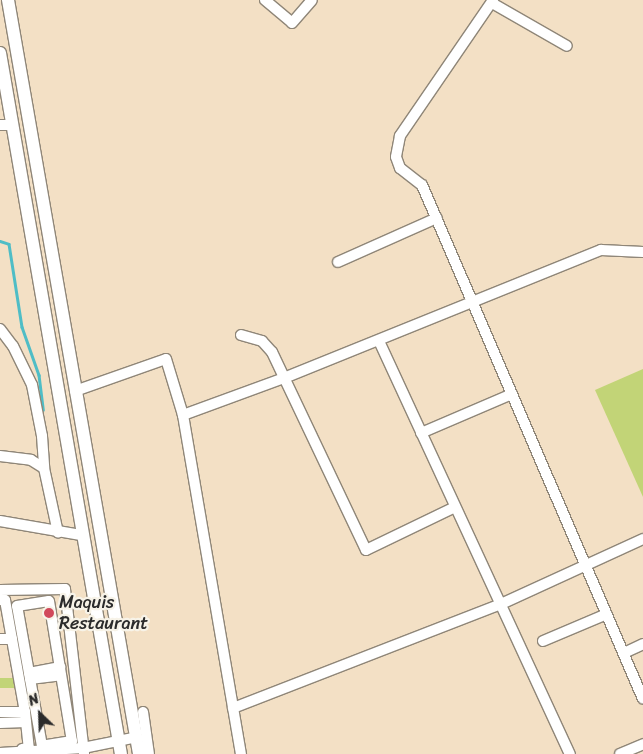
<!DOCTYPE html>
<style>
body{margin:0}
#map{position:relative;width:643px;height:754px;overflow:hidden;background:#f3e0c5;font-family:Sriracha,sans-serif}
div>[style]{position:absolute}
.green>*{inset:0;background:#c2d477;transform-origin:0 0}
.stream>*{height:2.5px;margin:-1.25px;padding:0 1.25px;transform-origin:1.25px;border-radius:1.25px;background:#4fbdc6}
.roads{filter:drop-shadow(1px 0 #8f8678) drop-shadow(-1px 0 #8f8678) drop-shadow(0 1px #8f8678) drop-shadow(0 -1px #8f8678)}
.minor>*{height:10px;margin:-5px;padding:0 5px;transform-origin:5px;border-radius:5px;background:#fff}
.major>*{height:12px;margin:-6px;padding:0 6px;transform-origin:6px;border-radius:6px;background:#fff}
.dots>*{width:14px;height:14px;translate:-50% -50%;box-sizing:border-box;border:2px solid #f7f3e8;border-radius:50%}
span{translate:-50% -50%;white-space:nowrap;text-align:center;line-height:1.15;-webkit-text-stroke:4.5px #f7f3e8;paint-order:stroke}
.poi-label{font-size:18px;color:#2b2b2b}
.left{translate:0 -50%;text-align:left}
.north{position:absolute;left:15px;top:689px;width:50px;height:50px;-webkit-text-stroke:4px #f7f3e8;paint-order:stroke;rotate:336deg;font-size:14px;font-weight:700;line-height:20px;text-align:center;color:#2b2b2b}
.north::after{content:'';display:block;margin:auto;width:18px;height:22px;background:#2b2b2b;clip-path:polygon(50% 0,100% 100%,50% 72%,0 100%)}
</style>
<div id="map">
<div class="green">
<i style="clip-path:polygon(643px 369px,643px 497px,595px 390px)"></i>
<i style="left:0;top:678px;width:17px;height:10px"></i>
</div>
<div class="stream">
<i style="left:0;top:241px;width:9px;rotate:18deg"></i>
<i style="left:9px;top:244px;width:84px;rotate:81.1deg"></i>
<i style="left:22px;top:327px;width:51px;rotate:70.5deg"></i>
<i style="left:39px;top:375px;width:35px;rotate:83deg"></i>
</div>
<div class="roads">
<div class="minor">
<i style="left:265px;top:0;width:35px;rotate:40deg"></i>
<i style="left:292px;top:23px;width:30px;rotate:-49deg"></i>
<i style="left:493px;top:0;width:165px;rotate:124.4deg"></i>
<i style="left:400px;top:136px;width:21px;rotate:101deg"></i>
<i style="left:396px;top:157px;width:12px;rotate:70deg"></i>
<i style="left:400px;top:168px;width:28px;rotate:38deg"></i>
<i style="left:422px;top:185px;width:559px;rotate:66.73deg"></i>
<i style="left:492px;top:3px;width:86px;rotate:29.8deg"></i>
<i style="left:0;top:125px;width:13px"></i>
<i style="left:338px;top:262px;width:108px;rotate:-24deg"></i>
<i style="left:0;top:329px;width:21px;rotate:53deg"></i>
<i style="left:13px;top:346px;width:43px;rotate:64deg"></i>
<i style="left:32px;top:385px;width:52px;rotate:78.9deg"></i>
<i style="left:42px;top:436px;width:32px;rotate:86deg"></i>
<i style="left:44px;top:468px;width:66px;rotate:77.8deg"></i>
<i style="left:241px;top:335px;width:22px;rotate:16deg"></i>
<i style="left:262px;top:341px;width:15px;rotate:48deg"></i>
<i style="left:272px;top:352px;width:219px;rotate:64.6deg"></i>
<i style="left:366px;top:550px;width:99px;rotate:-25.8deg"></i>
<i style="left:379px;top:341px;width:455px;rotate:65.2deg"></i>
<i style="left:75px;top:391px;width:96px;rotate:-19.4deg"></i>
<i style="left:166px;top:359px;width:59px;rotate:73.1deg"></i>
<i style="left:183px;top:415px;width:344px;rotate:80.3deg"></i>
<i style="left:183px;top:415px;width:108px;rotate:-20.1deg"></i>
<i style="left:284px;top:378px;width:342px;rotate:-22deg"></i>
<i style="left:601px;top:250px;width:42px;rotate:2.7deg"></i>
<i style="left:421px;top:433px;width:99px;rotate:-23.2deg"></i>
<i style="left:0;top:456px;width:31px;rotate:7deg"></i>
<i style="left:31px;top:460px;width:15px;rotate:32deg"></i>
<i style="left:0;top:521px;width:82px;rotate:9.8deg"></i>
<i style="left:0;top:590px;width:65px;rotate:-0.9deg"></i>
<i style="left:65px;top:589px;width:166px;rotate:83.4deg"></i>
<i style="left:0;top:600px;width:5px"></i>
<i style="left:5px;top:600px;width:114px;rotate:79.9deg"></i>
<i style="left:49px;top:601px;width:142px;rotate:80.7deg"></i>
<i style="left:72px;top:741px;width:30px;rotate:171deg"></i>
<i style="left:42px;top:746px;width:142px;rotate:-100.1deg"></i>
<i style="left:17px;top:606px;width:32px;rotate:-9deg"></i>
<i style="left:0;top:639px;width:12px"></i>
<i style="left:543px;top:641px;width:69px;rotate:-22.9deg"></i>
<i style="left:624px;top:653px;width:21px;rotate:-25deg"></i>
<i style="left:29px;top:673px;width:32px;rotate:-11deg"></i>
<i style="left:30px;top:679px;width:31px;rotate:-7deg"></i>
<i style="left:233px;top:708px;width:287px;rotate:-21.2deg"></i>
<i style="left:501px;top:604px;width:156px;rotate:-24.6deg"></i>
<i style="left:0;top:712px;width:25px"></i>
<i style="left:25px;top:712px;width:36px;rotate:84deg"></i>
<i style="left:29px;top:748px;width:7px;rotate:172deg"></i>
<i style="left:143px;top:712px;width:42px;rotate:81.9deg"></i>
<i style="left:0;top:723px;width:26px;rotate:-2deg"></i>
<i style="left:0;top:753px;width:83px;rotate:-3.4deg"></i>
<i style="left:83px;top:748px;width:55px;rotate:-11.5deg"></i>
<i style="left:620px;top:754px;width:25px;rotate:-23deg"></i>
</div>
<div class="major">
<i style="left:8px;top:0;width:765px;rotate:80.14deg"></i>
<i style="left:0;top:53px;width:711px;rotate:80.21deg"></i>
</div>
</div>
<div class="dots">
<i style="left:49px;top:613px;background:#d1495b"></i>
</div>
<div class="poi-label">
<span class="left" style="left:59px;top:613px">Maquis<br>Restaurant</span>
</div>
<div class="north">N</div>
</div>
